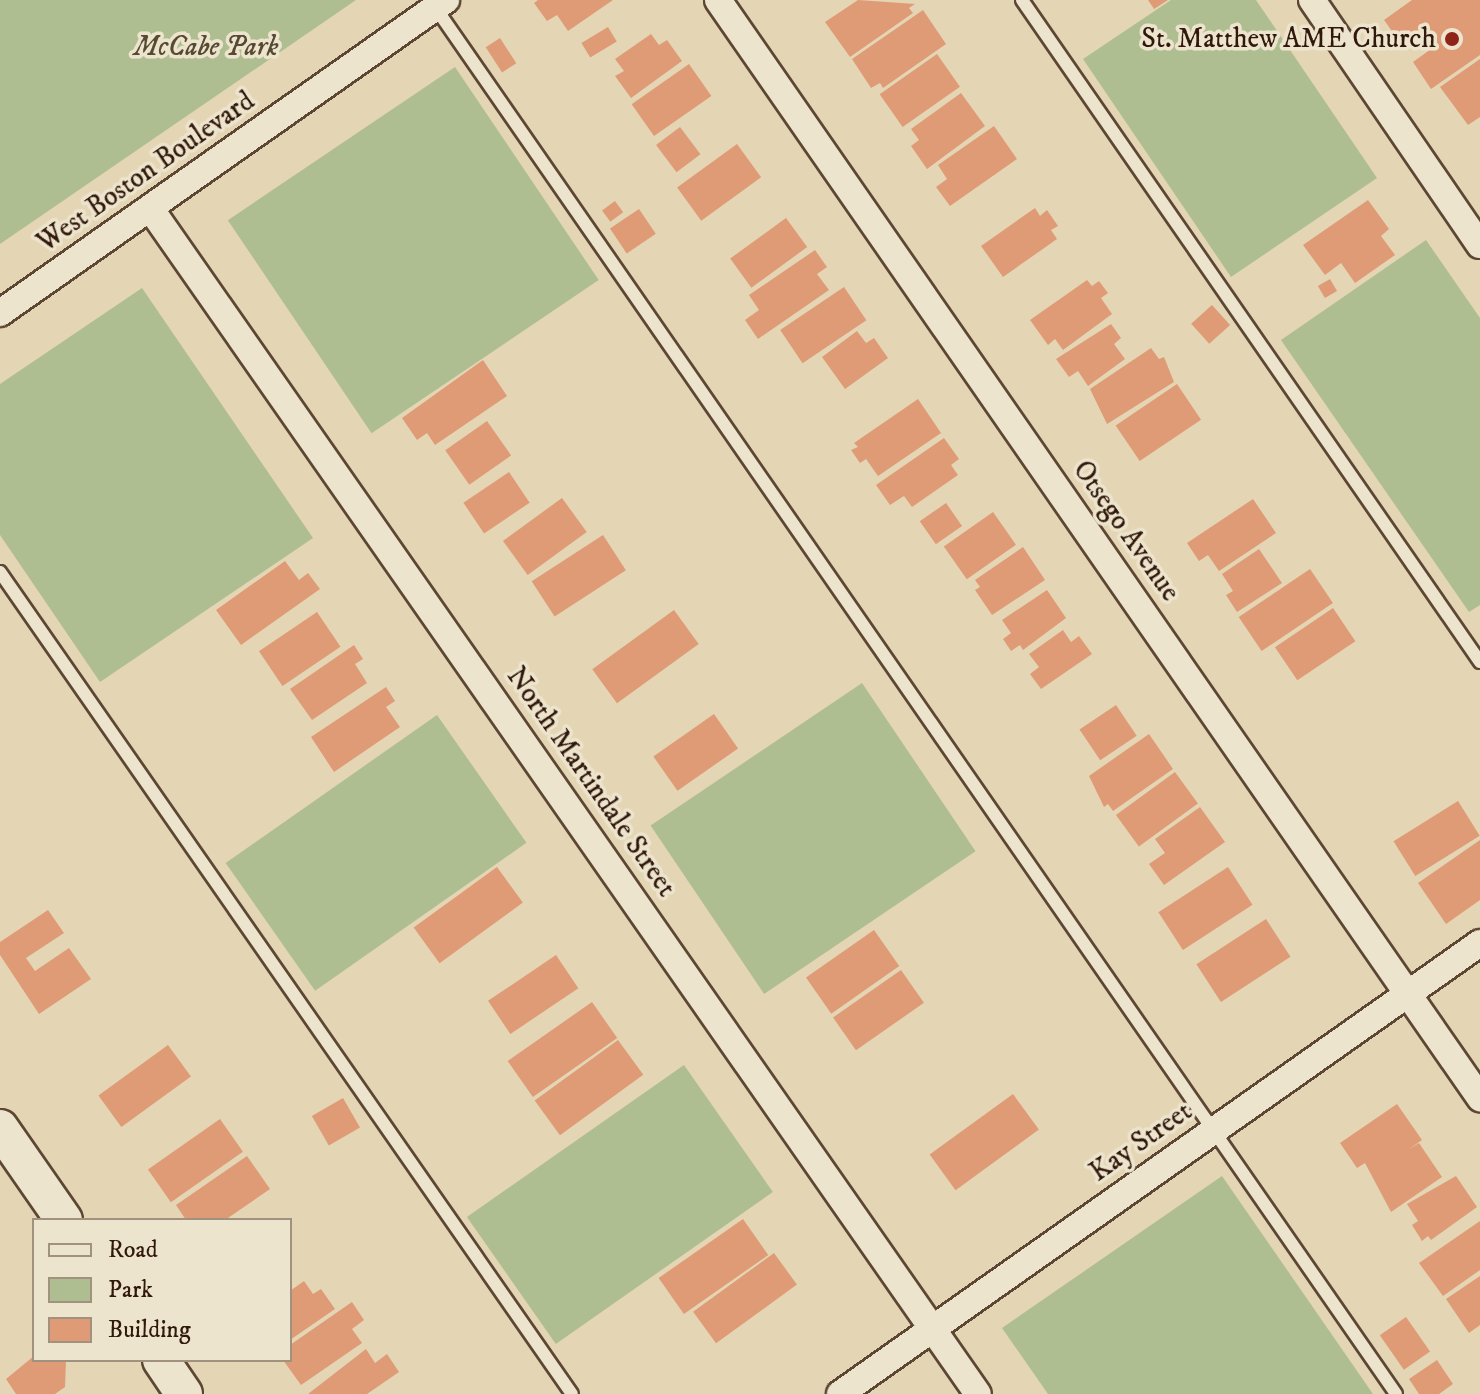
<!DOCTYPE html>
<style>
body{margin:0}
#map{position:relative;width:1480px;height:1394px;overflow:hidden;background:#e4d5b4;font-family:"IM FELL DW Pica",serif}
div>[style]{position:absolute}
.green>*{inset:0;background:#afbe91;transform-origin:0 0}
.building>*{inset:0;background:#df9b76;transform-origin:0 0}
.roads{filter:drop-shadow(2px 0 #5d4734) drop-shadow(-2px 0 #5d4734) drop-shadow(0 2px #5d4734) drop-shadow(0 -2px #5d4734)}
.lane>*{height:12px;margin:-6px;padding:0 6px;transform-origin:6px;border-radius:6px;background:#ede4ce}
.street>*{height:26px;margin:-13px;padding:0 13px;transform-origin:13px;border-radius:13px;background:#ede4ce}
.secondary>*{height:36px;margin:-18px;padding:0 18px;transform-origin:18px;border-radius:18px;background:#ede4ce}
.dots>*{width:22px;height:22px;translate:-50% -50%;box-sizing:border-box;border:4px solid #ede4ce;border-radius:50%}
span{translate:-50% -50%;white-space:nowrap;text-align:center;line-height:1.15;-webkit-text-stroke:7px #ede4ce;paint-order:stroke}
.poi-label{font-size:28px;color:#30180a}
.right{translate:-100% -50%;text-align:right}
.park-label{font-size:28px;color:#564a32;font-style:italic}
.street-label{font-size:28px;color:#30180a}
.legend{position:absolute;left:32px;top:1218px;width:260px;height:144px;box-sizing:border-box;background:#ede4ce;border:2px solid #a19280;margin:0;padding:10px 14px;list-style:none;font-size:24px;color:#30180a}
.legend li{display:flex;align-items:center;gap:16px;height:40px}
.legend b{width:40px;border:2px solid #a19280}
</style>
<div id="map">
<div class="green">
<i style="clip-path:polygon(0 0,356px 0,0 244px)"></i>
<i style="clip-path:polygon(1171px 0,1256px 0,1377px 178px,1231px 277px,1083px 59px)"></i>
<i style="left:455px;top:67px;width:257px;height:274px;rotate:56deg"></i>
<i style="clip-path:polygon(1426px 240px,1480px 318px,1480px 605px,1469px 612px,1281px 340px)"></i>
<i style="clip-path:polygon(142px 288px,313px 538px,100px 682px,0 535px,0 384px)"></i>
<i style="left:862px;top:683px;width:203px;height:255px;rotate:56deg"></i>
<i style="left:437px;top:715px;width:156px;height:258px;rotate:55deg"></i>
<i style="left:684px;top:1065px;width:155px;height:265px;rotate:55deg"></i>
<i style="clip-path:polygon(1222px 1176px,1373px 1394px,1048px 1394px,1002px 1328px)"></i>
</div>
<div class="building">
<i style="clip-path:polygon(538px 0,613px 0,568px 31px,557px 15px,547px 21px,534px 3px)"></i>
<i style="clip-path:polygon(858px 0,915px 4px,909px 8px,913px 13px,850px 57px,825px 22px)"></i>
<i style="clip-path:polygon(1148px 0,1168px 0,1154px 9px)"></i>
<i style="clip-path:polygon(1412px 0,1480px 0,1480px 55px,1431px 89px,1413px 62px,1431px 49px,1419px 33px,1402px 45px,1384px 20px)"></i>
<i style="clip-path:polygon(923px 10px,946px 44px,883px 88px,880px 83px,871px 88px,852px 59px)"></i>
<i style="left:608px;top:27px;width:17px;height:31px;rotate:59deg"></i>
<i style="clip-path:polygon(651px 34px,659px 45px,667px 40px,682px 61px,631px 98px,615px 76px,624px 71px,615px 59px)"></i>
<i style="left:500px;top:38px;width:30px;height:17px;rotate:57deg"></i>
<i style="left:937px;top:54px;width:40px;height:70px;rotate:55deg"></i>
<i style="clip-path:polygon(1480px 59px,1480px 117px,1468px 125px,1440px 87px)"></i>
<i style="left:689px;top:64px;width:39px;height:70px;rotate:55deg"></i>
<i style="clip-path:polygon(961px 93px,985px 126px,927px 169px,911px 146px,919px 140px,911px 129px)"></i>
<i style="clip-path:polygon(994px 126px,1017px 159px,950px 206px,936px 187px,947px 179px,938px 165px)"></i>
<i style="left:680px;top:127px;width:34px;height:30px;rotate:53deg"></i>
<i style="left:737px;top:144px;width:41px;height:74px;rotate:54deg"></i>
<i style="clip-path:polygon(1368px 200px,1389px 229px,1381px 236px,1395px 255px,1355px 283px,1341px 263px,1325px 275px,1303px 245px)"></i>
<i style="left:615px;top:201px;width:14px;height:16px;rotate:54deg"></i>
<i style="clip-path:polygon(1035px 208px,1040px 216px,1047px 210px,1058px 226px,1051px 230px,1057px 239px,1003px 277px,981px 246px)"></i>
<i style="left:639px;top:209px;width:30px;height:35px;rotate:56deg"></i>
<i style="left:786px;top:218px;width:36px;height:69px;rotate:54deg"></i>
<i style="clip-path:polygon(815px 250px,827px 267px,817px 274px,829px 290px,758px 339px,745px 320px,759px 310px,749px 295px)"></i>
<i style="left:1330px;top:279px;width:14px;height:14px;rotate:60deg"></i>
<i style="clip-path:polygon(1087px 280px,1092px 286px,1099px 281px,1108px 293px,1101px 298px,1112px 314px,1063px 350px,1055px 339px,1048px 345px,1030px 320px)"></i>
<i style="left:844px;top:287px;width:40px;height:77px;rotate:56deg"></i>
<i style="left:1212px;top:305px;width:27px;height:28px;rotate:48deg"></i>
<i style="clip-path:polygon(1111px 324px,1121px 338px,1114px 344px,1125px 359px,1088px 386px,1078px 371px,1069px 377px,1056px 359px)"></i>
<i style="clip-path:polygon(857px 331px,866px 343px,874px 338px,888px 358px,845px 389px,822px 357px)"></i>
<i style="clip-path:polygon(1151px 348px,1159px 359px,1164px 357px,1174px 382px,1107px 424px,1090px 389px)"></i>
<i style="clip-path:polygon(483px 360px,507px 396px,435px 445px,427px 433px,417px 440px,402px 418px)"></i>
<i style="left:1177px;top:384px;width:43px;height:74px;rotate:56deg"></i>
<i style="clip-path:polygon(918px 399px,941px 433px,878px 476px,866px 459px,860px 463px,851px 450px,858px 447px,854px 443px)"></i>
<i style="left:487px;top:421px;width:42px;height:51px;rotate:55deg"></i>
<i style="clip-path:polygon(944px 438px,959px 459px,951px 465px,958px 475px,912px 507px,904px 496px,890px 505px,876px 485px)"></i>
<i style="left:509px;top:472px;width:37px;height:55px;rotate:56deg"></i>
<i style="left:562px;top:498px;width:42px;height:73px;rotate:54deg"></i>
<i style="clip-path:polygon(1253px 499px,1276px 533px,1219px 571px,1208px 555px,1199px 561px,1187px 543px)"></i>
<i style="left:946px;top:503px;width:28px;height:32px;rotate:55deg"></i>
<i style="left:993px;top:512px;width:40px;height:60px;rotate:55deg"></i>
<i style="left:603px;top:535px;width:42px;height:85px;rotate:57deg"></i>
<i style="clip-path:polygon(1023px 547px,1045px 580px,992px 615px,975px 590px,980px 587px,975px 580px)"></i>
<i style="clip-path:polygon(1259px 549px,1282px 583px,1237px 612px,1226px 595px,1233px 591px,1222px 574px)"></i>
<i style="clip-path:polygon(285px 561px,299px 580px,308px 573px,320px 589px,241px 645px,216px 610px)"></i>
<i style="left:1310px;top:569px;width:41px;height:86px;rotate:56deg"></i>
<i style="clip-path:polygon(1047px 590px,1066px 618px,1023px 650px,1020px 645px,1011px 651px,1003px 639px,1011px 633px,1002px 620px)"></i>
<i style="left:1333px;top:608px;width:40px;height:70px;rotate:56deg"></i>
<i style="left:674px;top:610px;width:42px;height:101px;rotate:54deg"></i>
<i style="left:317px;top:612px;width:42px;height:70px;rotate:56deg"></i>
<i style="clip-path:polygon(1063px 630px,1071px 642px,1079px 636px,1092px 654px,1041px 689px,1030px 674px,1039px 667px,1029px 654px)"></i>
<i style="clip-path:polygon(354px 645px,363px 659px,355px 664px,367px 683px,312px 720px,290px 689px)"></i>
<i style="clip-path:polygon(386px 687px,395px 701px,386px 707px,400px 727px,334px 772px,311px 737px)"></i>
<i style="left:1116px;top:705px;width:37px;height:44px;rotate:56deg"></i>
<i style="left:714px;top:714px;width:42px;height:74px;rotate:55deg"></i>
<i style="clip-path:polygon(1149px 734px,1173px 769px,1113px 811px,1108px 804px,1104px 807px,1089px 776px)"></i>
<i style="left:1175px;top:772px;width:39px;height:73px;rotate:54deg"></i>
<i style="left:1458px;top:801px;width:41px;height:76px;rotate:58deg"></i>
<i style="clip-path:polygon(1200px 807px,1225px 842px,1164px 885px,1149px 864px,1165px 853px,1155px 839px)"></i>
<i style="clip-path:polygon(1480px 840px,1480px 900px,1446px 924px,1418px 883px)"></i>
<i style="left:497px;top:867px;width:44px;height:103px;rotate:54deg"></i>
<i style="left:1228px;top:867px;width:45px;height:83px;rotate:57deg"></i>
<i style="clip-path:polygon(48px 910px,64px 933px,26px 958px,35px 971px,69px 948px,91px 979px,39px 1014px,0 955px,0 942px)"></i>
<i style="left:1266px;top:919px;width:45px;height:83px;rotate:57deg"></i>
<i style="left:874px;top:930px;width:44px;height:83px;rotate:55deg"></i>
<i style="left:556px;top:955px;width:40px;height:82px;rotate:56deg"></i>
<i style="left:901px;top:970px;width:40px;height:83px;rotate:55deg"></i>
<i style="left:592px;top:1002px;width:44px;height:103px;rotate:55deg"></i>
<i style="left:618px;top:1040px;width:43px;height:103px;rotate:54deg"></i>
<i style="left:168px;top:1045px;width:39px;height:86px;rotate:54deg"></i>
<i style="left:1013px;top:1094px;width:44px;height:103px;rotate:54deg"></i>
<i style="left:343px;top:1098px;width:34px;height:36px;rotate:60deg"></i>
<i style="clip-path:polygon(1397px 1104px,1422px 1140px,1409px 1149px,1419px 1143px,1442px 1177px,1391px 1212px,1365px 1163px,1357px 1168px,1340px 1143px)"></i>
<i style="left:220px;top:1119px;width:40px;height:88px;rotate:55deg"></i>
<i style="clip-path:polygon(247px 1156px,270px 1189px,225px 1220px,186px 1220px,176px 1205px)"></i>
<i style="clip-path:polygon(1456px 1176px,1477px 1207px,1431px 1240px,1428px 1236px,1422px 1241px,1412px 1225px,1418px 1221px,1407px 1204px)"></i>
<i style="left:743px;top:1219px;width:44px;height:103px;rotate:55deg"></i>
<i style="clip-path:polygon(1480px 1221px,1480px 1270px,1443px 1296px,1419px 1263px)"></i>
<i style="left:774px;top:1253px;width:39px;height:100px;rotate:54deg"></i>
<i style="clip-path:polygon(1480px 1276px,1480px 1325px,1469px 1333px,1446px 1299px)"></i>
<i style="clip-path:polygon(304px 1281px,313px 1294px,321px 1289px,335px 1309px,290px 1340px,290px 1291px)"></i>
<i style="clip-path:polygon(352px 1302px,364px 1320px,352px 1329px,362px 1343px,301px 1385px,283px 1360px,290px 1360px,290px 1345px)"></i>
<i style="left:1406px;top:1317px;width:42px;height:32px;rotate:55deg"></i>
<i style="clip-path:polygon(366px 1349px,375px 1363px,387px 1354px,399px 1372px,367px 1394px,308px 1394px)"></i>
<i style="clip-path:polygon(34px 1356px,34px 1360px,66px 1360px,65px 1387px,55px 1394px,16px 1394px,6px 1379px)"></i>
<i style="clip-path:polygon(1437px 1360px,1453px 1384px,1439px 1394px,1419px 1394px,1409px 1379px)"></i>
</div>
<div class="roads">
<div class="lane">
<i style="left:1022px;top:0;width:805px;rotate:55.32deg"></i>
<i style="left:435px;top:7px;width:1687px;rotate:55.28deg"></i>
<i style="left:0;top:572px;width:1001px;rotate:55.17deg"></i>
</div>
<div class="street">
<i style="left:718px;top:0;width:1337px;rotate:55.24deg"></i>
<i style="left:1312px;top:0;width:297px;rotate:55.6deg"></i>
<i style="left:150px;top:208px;width:1446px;rotate:55.08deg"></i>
<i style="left:0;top:313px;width:545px;rotate:-35.06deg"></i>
<i style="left:840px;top:1394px;width:783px;rotate:-35.17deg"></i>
</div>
<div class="secondary">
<i style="left:0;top:1128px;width:112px;rotate:55.2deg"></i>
<i style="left:161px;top:1360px;width:41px;rotate:55.9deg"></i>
</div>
</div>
<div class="dots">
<i style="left:1452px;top:39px;background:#8f2418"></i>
</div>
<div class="poi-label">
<span class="right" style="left:1436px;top:39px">St. Matthew AME Church</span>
</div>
<div class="park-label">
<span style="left:206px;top:47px">McCabe Park</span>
</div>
<div class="street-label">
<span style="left:146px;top:172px;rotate:-35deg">West Boston Boulevard</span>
<span style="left:1126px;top:531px;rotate:55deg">Otsego Avenue</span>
<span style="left:591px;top:782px;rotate:55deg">North Martindale Street</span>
<span style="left:1141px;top:1142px;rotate:-35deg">Kay Street</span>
</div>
<ul class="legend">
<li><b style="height:10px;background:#ede4ce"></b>Road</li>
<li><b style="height:22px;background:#afbe91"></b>Park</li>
<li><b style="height:22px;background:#df9b76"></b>Building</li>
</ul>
</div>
